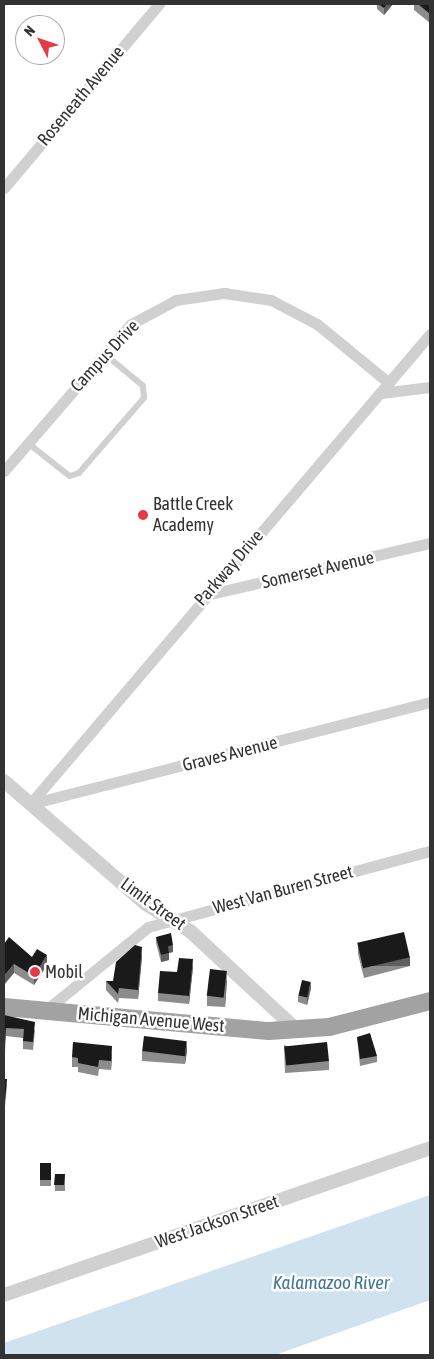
<!DOCTYPE html>
<style>
body{margin:0}
#map{position:relative;width:434px;height:1359px;overflow:hidden;background:#fff;font-family:"Asap Condensed",sans-serif}
div>[style]{position:absolute}
.water>*{inset:0;background:#cfe2ee}
.service>*{height:5.5px;margin:-2.75px;padding:0 2.75px;transform-origin:2.75px;border-radius:2.75px;background:#d0d0d0}
.minor>*{height:11px;margin:-5.5px;padding:0 5.5px;transform-origin:5.5px;border-radius:5.5px;background:#d0d0d0}
.tertiary>*{height:14px;margin:-7px;padding:0 7px;transform-origin:7px;border-radius:7px;background:#d0d0d0}
.trunk>*{height:18px;margin:-9px;padding:0 9px;transform-origin:9px;border-radius:9px;background:#a2a2a2}
.wall>*{inset:0;background:#8c8c8c;transform-origin:0 0}
.shaded-wall>*{inset:0;background:#5f5f5f;transform-origin:0 0}
.building>*{inset:0;background:#1a1a1a;transform-origin:0 0}
.dots>*{width:14px;height:14px;translate:-50% -50%;box-sizing:border-box;border:2px solid #fff;border-radius:50%}
span{translate:-50% -50%;white-space:nowrap;text-align:center;line-height:1.15;-webkit-text-stroke:5px #fff;paint-order:stroke}
.street-label{font-size:18px;color:#333}
.poi-label{font-size:18px;color:#333}
.left{translate:0 -50%;text-align:left}
.water-label{font-size:19px;color:#3f7597;font-style:italic}
.frame{position:absolute;inset:0;border:5px solid #333;pointer-events:none}
.north{position:absolute;left:15px;top:15px;width:50px;height:50px;box-sizing:border-box;background:#fff;border:1px solid #adadad;border-radius:50%;rotate:311deg;font-size:14px;font-weight:700;line-height:20px;text-align:center;color:#333}
.north::after{content:'';display:block;margin:auto;width:18px;height:22px;background:#e63946;clip-path:polygon(50% 0,100% 100%,50% 72%,0 100%)}
</style>
<div id="map">
<div class="water">
<i style="clip-path:polygon(430px 1195px,430px 1300px,275px 1355px,4px 1355px,4px 1343px)"></i>
</div>
<div class="service">
<i style="left:28px;top:443px;width:53px;rotate:38.2deg"></i>
<i style="left:70px;top:476px;width:9px;rotate:-18deg"></i>
<i style="left:79px;top:473px;width:99px;rotate:-49.1deg"></i>
<i style="left:144px;top:398px;width:12px;rotate:-95deg"></i>
<i style="left:143px;top:386px;width:50px;rotate:-140.6deg"></i>
</div>
<div class="minor">
<i style="left:4px;top:188px;width:241px;rotate:-49.9deg"></i>
<i style="left:381px;top:393px;width:49px;rotate:-7deg"></i>
<i style="left:4px;top:471px;width:194px;rotate:-49.2deg"></i>
<i style="left:131px;top:324px;width:51px;rotate:-28.1deg"></i>
<i style="left:176px;top:300px;width:49px;rotate:-8.3deg"></i>
<i style="left:224px;top:293px;width:48px;rotate:8.5deg"></i>
<i style="left:271px;top:300px;width:52px;rotate:27.6deg"></i>
<i style="left:317px;top:324px;width:93px;rotate:39.3deg"></i>
<i style="left:206px;top:595px;width:230px;rotate:-13.1deg"></i>
<i style="left:30px;top:804px;width:617px;rotate:-49.6deg"></i>
<i style="left:30px;top:804px;width:413px;rotate:-14.3deg"></i>
<i style="left:46px;top:1010px;width:132px;rotate:-39.1deg"></i>
<i style="left:148px;top:927px;width:292px;rotate:-15.1deg"></i>
</div>
<div class="tertiary">
<i style="left:4px;top:781px;width:188px;rotate:40.9deg"></i>
<i style="left:146px;top:904px;width:52px;rotate:31.5deg"></i>
<i style="left:190px;top:931px;width:147px;rotate:42.8deg"></i>
<i style="left:4px;top:1295px;width:451px;rotate:-19deg"></i>
</div>
<div class="trunk">
<i style="left:4px;top:1007px;width:266px;rotate:5.2deg"></i>
<i style="left:269px;top:1031px;width:60px;rotate:-3.8deg"></i>
<i style="left:329px;top:1027px;width:104px;rotate:-14.4deg"></i>
</div>
<div class="wall">
<i style="clip-path:polygon(377px 4px,393px 4px,384px 15px,377px 9px)"></i>
<i style="clip-path:polygon(414px 4px,430px 4px,430px 23px,414px 10px)"></i>
<i style="clip-path:polygon(156px 937px,173px 952px,169px 953px,169px 960px,161px 962px,156px 943px)"></i>
<i style="clip-path:polygon(4px 944px,47px 965px,34px 985px,14px 973px)"></i>
<i style="clip-path:polygon(358px 944px,410px 966px,364px 978px,358px 954px)"></i>
<i style="clip-path:polygon(142px 957px,138px 999px,119px 998px,118px 1003px,106px 990px,106px 981px,113px 981px)"></i>
<i style="clip-path:polygon(193px 967px,189px 1004px,158px 1001px,158px 993px,177px 972px)"></i>
<i style="clip-path:polygon(227px 980px,225px 1007px,207px 1006px,207px 996px)"></i>
<i style="clip-path:polygon(311px 988px,307px 1005px,298px 1002px,298px 996px)"></i>
<i style="clip-path:polygon(4px 1015px,35px 1030px,33px 1050px,23px 1049px,23px 1038px,6px 1036px,5px 1051px,4px 1050px)"></i>
<i style="clip-path:polygon(357px 1037px,377px 1056px,377px 1062px,360px 1066px)"></i>
<i style="clip-path:polygon(284px 1045px,329px 1061px,329px 1070px,285px 1073px)"></i>
<i style="clip-path:polygon(142px 1051px,187px 1051px,185px 1064px,142px 1061px)"></i>
<i style="clip-path:polygon(112px 1055px,111px 1070px,99px 1069px,98px 1076px,78px 1072px,78px 1067px,72px 1067px,72px 1057px)"></i>
<i style="clip-path:polygon(4px 1079px,7px 1085px,5px 1107px,4px 1107px)"></i>
<i style="left:40px;top:1163px;width:11px;height:23px"></i>
<i style="left:55px;top:1174px;width:10px;height:17px"></i>
</div>
<div class="shaded-wall">
<i style="clip-path:polygon(387px 4px,393px 4px,384px 15px,384px 8px)"></i>
<i style="clip-path:polygon(173px 945px,173px 952px,168px 953px,168px 947px)"></i>
<i style="clip-path:polygon(142px 947px,142px 957px,138px 999px,138px 990px)"></i>
<i style="clip-path:polygon(169px 953px,169px 960px,161px 962px,161px 955px)"></i>
<i style="clip-path:polygon(47px 955px,47px 965px,34px 985px,34px 976px)"></i>
<i style="left:410px;top:957px;width:9px;height:48px;rotate:90deg"></i>
<i style="clip-path:polygon(193px 959px,193px 967px,189px 1004px,189px 996px)"></i>
<i style="clip-path:polygon(14px 964px,14px 973px,4px 985px,4px 976px)"></i>
<i style="clip-path:polygon(227px 971px,227px 980px,225px 1007px,225px 998px)"></i>
<i style="clip-path:polygon(311px 982px,311px 988px,307px 1005px,307px 999px)"></i>
<i style="clip-path:polygon(187px 1041px,187px 1051px,185px 1064px,185px 1055px)"></i>
<i style="clip-path:polygon(112px 1046px,112px 1055px,111px 1070px,111px 1061px)"></i>
</div>
<div class="building">
<i style="clip-path:polygon(378px 4px,387px 4px,384px 8px)"></i>
<i style="clip-path:polygon(418px 4px,430px 4px,430px 14px)"></i>
<i style="left:404px;top:932px;width:26px;height:48px;rotate:77deg"></i>
<i style="clip-path:polygon(171px 933px,173px 945px,168px 947px,169px 953px,161px 955px,156px 937px)"></i>
<i style="clip-path:polygon(9px 937px,32px 957px,37px 949px,47px 955px,34px 976px,14px 964px,4px 976px,4px 944px)"></i>
<i style="clip-path:polygon(135px 945px,142px 947px,138px 990px,119px 988px,118px 994px,106px 981px,113px 981px,116px 962px)"></i>
<i style="clip-path:polygon(179px 958px,193px 959px,189px 996px,158px 993px,160px 971px,177px 972px)"></i>
<i style="left:210px;top:969px;width:17px;height:27px;rotate:7deg"></i>
<i style="left:302px;top:980px;width:9px;height:16px;rotate:13deg"></i>
<i style="clip-path:polygon(4px 1015px,35px 1022px,33px 1042px,23px 1041px,24px 1029px,6px 1028px,5px 1042px,4px 1042px)"></i>
<i style="clip-path:polygon(370px 1033px,377px 1056px,360px 1059px,357px 1037px)"></i>
<i style="left:144px;top:1036px;width:43px;height:15px;rotate:7deg"></i>
<i style="clip-path:polygon(73px 1042px,112px 1046px,111px 1061px,99px 1060px,98px 1067px,78px 1063px,78px 1058px,72px 1057px)"></i>
<i style="left:327px;top:1042px;width:19px;height:43px;rotate:84deg"></i>
<i style="clip-path:polygon(4px 1079px,7px 1079px,5px 1101px,4px 1101px)"></i>
<i style="left:40px;top:1163px;width:11px;height:17px"></i>
<i style="clip-path:polygon(55px 1174px,65px 1174px,64px 1185px,54px 1185px)"></i>
</div>
<div class="dots">
<i style="left:143px;top:515px;background:#e63946"></i>
<i style="left:35px;top:972px;background:#e63946"></i>
</div>
<div class="street-label">
<span style="left:81px;top:96px;rotate:-50deg">Roseneath Avenue</span>
<span style="left:105px;top:356px;rotate:-47deg">Campus Drive</span>
<span style="left:229px;top:568px;rotate:-49deg">Parkway Drive</span>
<span style="left:318px;top:570px;rotate:-13deg">Somerset Avenue</span>
<span style="left:230px;top:754px;rotate:-14deg">Graves Avenue</span>
<span style="left:283px;top:890px;rotate:-15deg">West Van Buren Street</span>
<span style="left:153px;top:904px;rotate:36deg">Limit Street</span>
<span style="left:151px;top:1020px;rotate:5deg">Michigan Avenue West</span>
<span style="left:217px;top:1222px;rotate:-19deg">West Jackson Street</span>
</div>
<div class="poi-label">
<span class="left" style="left:153px;top:515px">Battle Creek<br>Academy</span>
<span class="left" style="left:45px;top:972px">Mobil</span>
</div>
<div class="water-label">
<span style="left:331px;top:1283px">Kalamazoo River</span>
</div>
<div class="frame"></div>
<div class="north">N</div>
</div>
